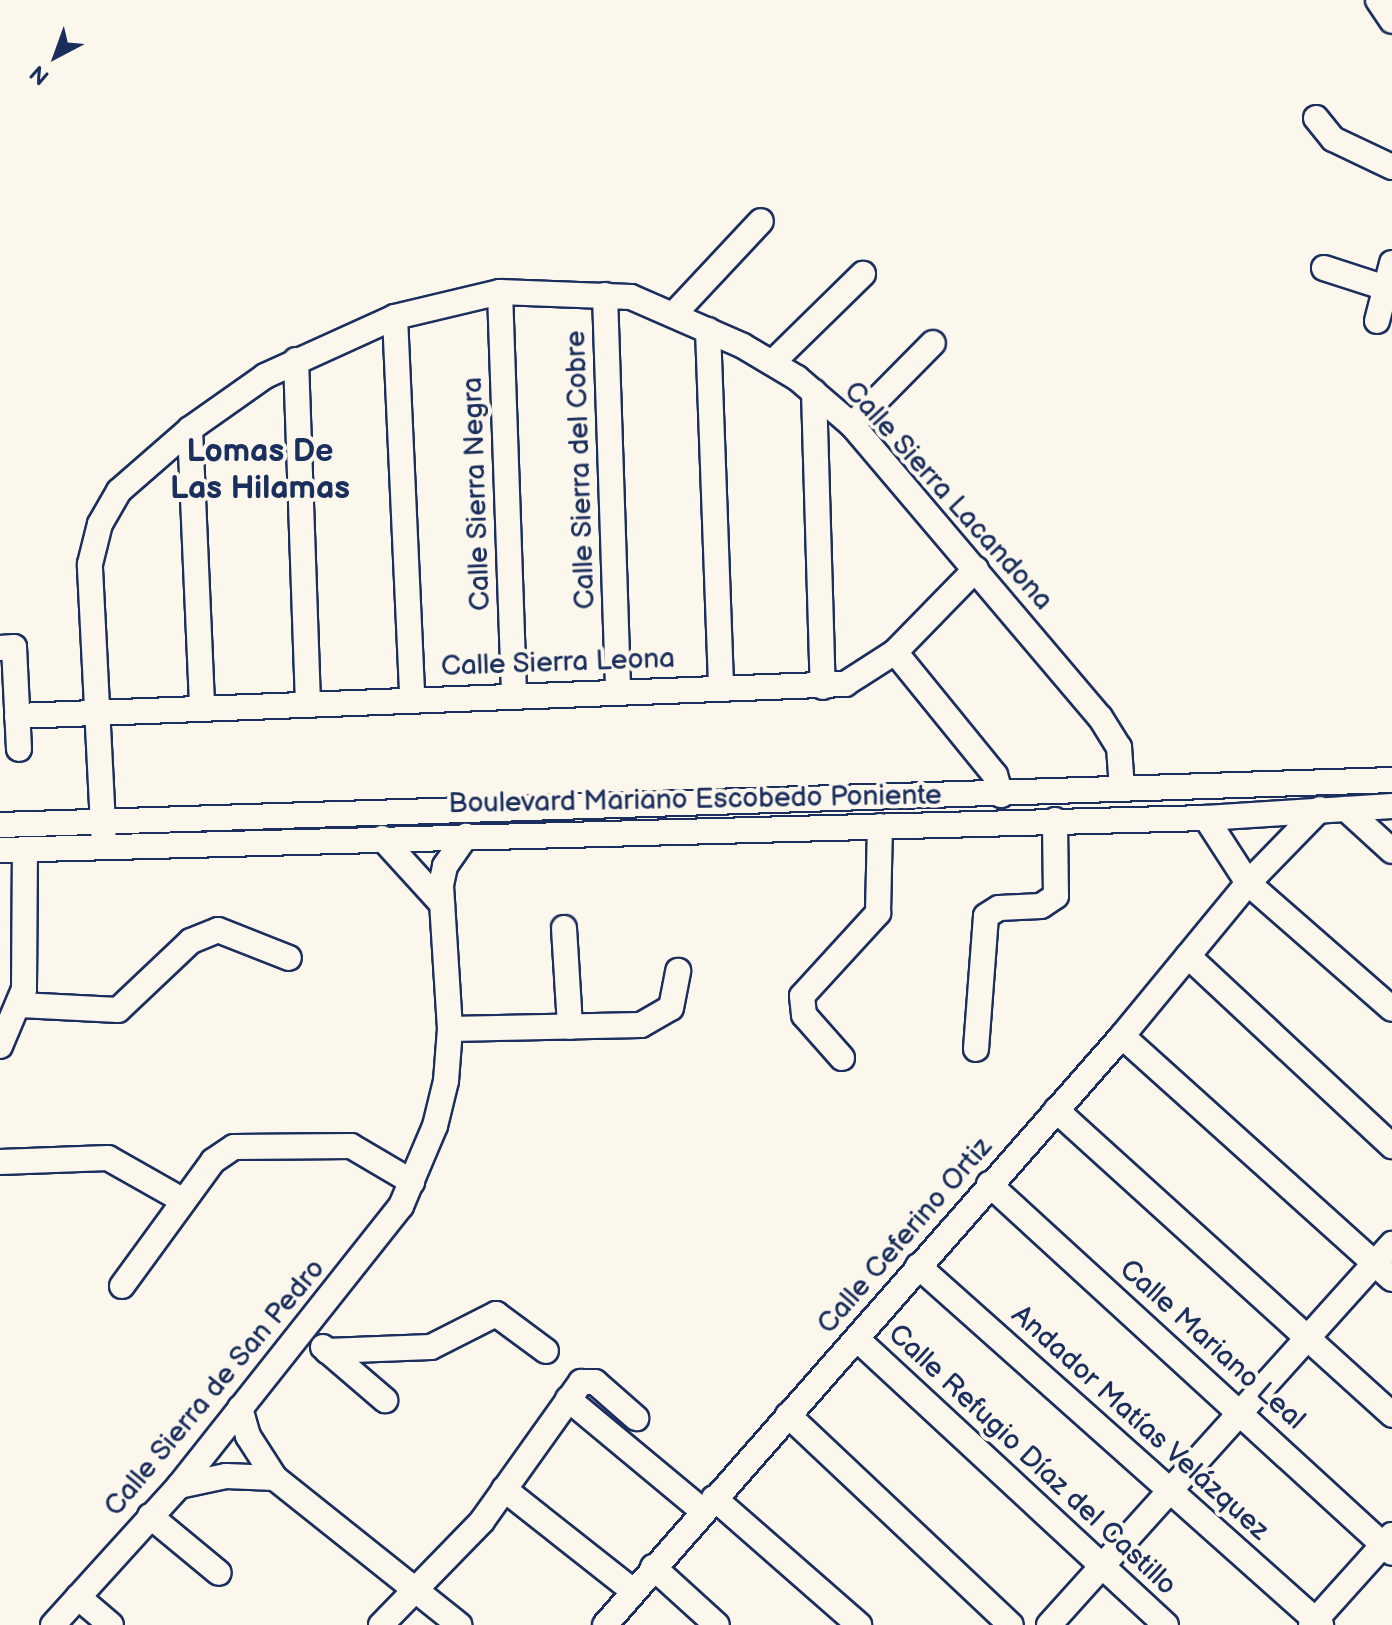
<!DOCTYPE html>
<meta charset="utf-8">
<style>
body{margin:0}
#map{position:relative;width:1392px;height:1625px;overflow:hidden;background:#fbf7ec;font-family:"Balsamiq Sans",sans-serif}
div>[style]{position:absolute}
.roads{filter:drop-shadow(2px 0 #1b2f5e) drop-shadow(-2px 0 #1b2f5e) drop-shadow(0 2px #1b2f5e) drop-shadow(0 -2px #1b2f5e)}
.minor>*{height:24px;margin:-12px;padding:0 12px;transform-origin:12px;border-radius:12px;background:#fbf7ec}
span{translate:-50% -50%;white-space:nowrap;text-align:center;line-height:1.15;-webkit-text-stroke:8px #fbf7ec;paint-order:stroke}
.street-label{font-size:28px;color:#1b2f5e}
.quarter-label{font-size:32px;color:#1b2f5e;font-weight:700}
.north{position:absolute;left:16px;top:16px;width:80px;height:80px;-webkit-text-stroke:6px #fbf7ec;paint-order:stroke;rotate:221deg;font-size:22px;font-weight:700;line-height:32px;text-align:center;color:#1b2f5e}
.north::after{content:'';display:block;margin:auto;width:28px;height:36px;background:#1b2f5e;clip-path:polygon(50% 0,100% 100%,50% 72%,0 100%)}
</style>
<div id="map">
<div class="roads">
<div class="minor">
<i style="left:1378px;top:0;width:25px;rotate:56deg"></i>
<i style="left:1316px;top:118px;width:27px;rotate:51deg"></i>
<i style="left:1333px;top:139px;width:65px;rotate:25.4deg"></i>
<i style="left:1324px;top:268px;width:71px;rotate:17.9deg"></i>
<i style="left:500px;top:292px;width:402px;rotate:88deg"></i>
<i style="left:605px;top:295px;width:395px;rotate:88.1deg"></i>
<i style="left:674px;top:314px;width:127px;rotate:-46.9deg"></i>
<i style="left:395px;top:317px;width:381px;rotate:87.4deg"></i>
<i style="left:1377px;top:321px;width:60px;rotate:-75.5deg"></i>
<i style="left:708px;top:330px;width:357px;rotate:87.9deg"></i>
<i style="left:296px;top:360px;width:341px;rotate:88deg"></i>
<i style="left:773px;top:362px;width:126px;rotate:-44.4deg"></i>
<i style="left:814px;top:392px;width:295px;rotate:88.3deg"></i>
<i style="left:852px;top:425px;width:115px;rotate:-45.4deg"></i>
<i style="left:190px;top:429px;width:276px;rotate:87.5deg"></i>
<i style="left:0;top:648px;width:14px;rotate:-4deg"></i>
<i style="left:14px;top:647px;width:102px;rotate:87.2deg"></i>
<i style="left:895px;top:652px;width:159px;rotate:50.9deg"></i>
<i style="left:995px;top:775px;width:21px;rotate:73deg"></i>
<i style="left:17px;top:716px;width:829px;rotate:-2.21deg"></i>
<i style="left:845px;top:684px;width:59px;rotate:-32.6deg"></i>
<i style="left:895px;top:652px;width:116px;rotate:-45.7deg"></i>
<i style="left:1346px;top:809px;width:62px;rotate:42.4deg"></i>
<i style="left:1206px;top:818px;width:77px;rotate:57.1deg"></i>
<i style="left:1248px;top:883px;width:191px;rotate:41.2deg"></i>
<i style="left:0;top:825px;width:1393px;rotate:-1.85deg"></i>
<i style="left:382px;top:838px;width:89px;rotate:47.7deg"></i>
<i style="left:104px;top:845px;width:281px;rotate:-92.9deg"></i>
<i style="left:90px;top:564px;width:41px;rotate:-76deg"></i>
<i style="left:100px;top:524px;width:38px;rotate:-60deg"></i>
<i style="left:119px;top:491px;width:94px;rotate:-41.1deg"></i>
<i style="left:190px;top:429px;width:92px;rotate:-35.2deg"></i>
<i style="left:265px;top:376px;width:143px;rotate:-24.4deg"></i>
<i style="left:395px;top:317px;width:108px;rotate:-13.4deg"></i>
<i style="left:500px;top:292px;width:131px;rotate:2.2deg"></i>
<i style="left:631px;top:297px;width:122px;rotate:23.6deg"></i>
<i style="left:743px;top:346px;width:63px;rotate:30.7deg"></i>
<i style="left:797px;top:378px;width:72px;rotate:40.5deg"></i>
<i style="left:852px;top:425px;width:383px;rotate:49.7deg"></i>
<i style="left:1100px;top:717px;width:36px;rotate:58deg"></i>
<i style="left:1119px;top:747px;width:42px;rotate:85.9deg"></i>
<i style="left:0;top:850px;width:1206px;rotate:-1.52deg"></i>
<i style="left:1206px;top:818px;width:186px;rotate:-3.7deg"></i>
<i style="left:564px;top:928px;width:99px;rotate:86.5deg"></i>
<i style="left:1188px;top:956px;width:279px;rotate:43deg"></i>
<i style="left:20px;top:1005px;width:98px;rotate:2.9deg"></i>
<i style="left:118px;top:1010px;width:100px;rotate:-43.4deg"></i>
<i style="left:191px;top:941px;width:29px;rotate:-22deg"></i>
<i style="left:218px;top:930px;width:76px;rotate:21.5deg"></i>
<i style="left:450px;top:1029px;width:191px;rotate:-1.2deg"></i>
<i style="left:641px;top:1025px;width:34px;rotate:-30deg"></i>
<i style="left:671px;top:1008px;width:38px;rotate:-79deg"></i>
<i style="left:1122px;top:1036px;width:363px;rotate:42deg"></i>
<i style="left:0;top:1046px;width:62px;rotate:-67.2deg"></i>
<i style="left:24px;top:989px;width:140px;rotate:-89.6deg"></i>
<i style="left:976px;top:1049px;width:133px;rotate:-85.7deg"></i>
<i style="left:986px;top:916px;width:15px;rotate:-32deg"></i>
<i style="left:999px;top:908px;width:42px;rotate:-2.7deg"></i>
<i style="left:1041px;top:906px;width:18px;rotate:-34deg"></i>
<i style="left:1056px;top:896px;width:76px;rotate:-90.8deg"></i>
<i style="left:842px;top:1058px;width:57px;rotate:-131.5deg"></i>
<i style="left:804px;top:1015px;width:19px;rotate:-96deg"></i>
<i style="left:802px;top:996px;width:113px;rotate:-47.5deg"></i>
<i style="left:878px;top:913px;width:87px;rotate:-88.7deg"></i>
<i style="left:1056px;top:1110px;width:454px;rotate:42.2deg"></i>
<i style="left:0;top:1162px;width:108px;rotate:-2.1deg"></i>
<i style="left:108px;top:1158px;width:87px;rotate:29.5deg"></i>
<i style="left:989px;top:1184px;width:546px;rotate:42.48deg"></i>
<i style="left:918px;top:1266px;width:540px;rotate:41.7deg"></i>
<i style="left:122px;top:1286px;width:155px;rotate:-53.9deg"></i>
<i style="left:213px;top:1161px;width:25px;rotate:-34deg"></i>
<i style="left:234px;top:1147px;width:117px;rotate:-0.5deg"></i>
<i style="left:351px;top:1146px;width:71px;rotate:30.5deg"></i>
<i style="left:857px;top:1339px;width:421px;rotate:42.8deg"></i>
<i style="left:323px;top:1347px;width:82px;rotate:40.5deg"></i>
<i style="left:327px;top:1351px;width:104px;rotate:-2.2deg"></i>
<i style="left:431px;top:1347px;width:73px;rotate:-26.9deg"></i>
<i style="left:496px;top:1314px;width:62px;rotate:36.5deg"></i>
<i style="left:568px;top:1399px;width:175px;rotate:39.7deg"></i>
<i style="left:240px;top:1408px;width:29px;rotate:74deg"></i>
<i style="left:248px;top:1436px;width:50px;rotate:57.3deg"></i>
<i style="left:275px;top:1478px;width:236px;rotate:38.6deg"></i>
<i style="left:788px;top:1415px;width:306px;rotate:43.3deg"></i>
<i style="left:179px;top:1486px;width:48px;rotate:-12deg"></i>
<i style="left:226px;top:1476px;width:49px;rotate:2.3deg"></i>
<i style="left:504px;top:1489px;width:164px;rotate:38.3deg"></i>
<i style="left:714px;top:1498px;width:193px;rotate:41.2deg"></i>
<i style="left:150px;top:1516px;width:89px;rotate:39.6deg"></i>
<i style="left:653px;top:1567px;width:86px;rotate:42.2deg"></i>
<i style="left:78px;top:1597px;width:43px;rotate:40.3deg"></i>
<i style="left:53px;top:1625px;width:188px;rotate:-47.8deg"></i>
<i style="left:179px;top:1486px;width:357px;rotate:-51.6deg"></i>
<i style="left:401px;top:1206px;width:87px;rotate:-67deg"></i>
<i style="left:435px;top:1126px;width:46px;rotate:-76.3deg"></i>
<i style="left:446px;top:1081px;width:52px;rotate:-85.6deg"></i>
<i style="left:450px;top:1029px;width:144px;rotate:-93.6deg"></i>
<i style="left:441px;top:885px;width:19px;rotate:-78deg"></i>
<i style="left:445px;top:866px;width:37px;rotate:-55deg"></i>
<i style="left:381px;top:1625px;width:145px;rotate:-45.8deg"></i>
<i style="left:482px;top:1521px;width:171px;rotate:-54.5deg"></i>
<i style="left:581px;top:1382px;width:14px"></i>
<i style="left:595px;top:1382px;width:55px;rotate:41.3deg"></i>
<i style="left:605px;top:1625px;width:784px;rotate:-48.72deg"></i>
<i style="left:1122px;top:1036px;width:198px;rotate:-50.5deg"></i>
<i style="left:1248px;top:883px;width:103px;rotate:-45.8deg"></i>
<i style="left:1049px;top:1625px;width:513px;rotate:-48deg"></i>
<i style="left:1311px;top:1625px;width:121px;rotate:-48deg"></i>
</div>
</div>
<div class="street-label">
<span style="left:581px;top:470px;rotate:-92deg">Calle Sierra del Cobre</span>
<span style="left:477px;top:494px;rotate:-92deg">Calle Sierra Negra</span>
<span style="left:948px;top:496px;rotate:48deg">Calle Sierra Lacandona</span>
<span style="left:558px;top:663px;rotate:-2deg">Calle Sierra Leona</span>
<span style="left:695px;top:800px;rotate:-1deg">Boulevard Mariano Escobedo Poniente</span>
<span style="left:905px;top:1236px;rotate:-49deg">Calle Ceferino Ortiz</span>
<span style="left:1212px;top:1345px;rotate:42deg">Calle Mariano Leal</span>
<span style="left:215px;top:1388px;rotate:-50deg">Calle Sierra de San Pedro</span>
<span style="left:1140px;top:1423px;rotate:42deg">Andador Matías Velázquez</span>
<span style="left:1032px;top:1460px;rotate:43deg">Calle Refugio Díaz del Castillo</span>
</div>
<div class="quarter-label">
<span style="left:260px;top:471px">Lomas De<br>Las Hilamas</span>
</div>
<div class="north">N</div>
</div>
